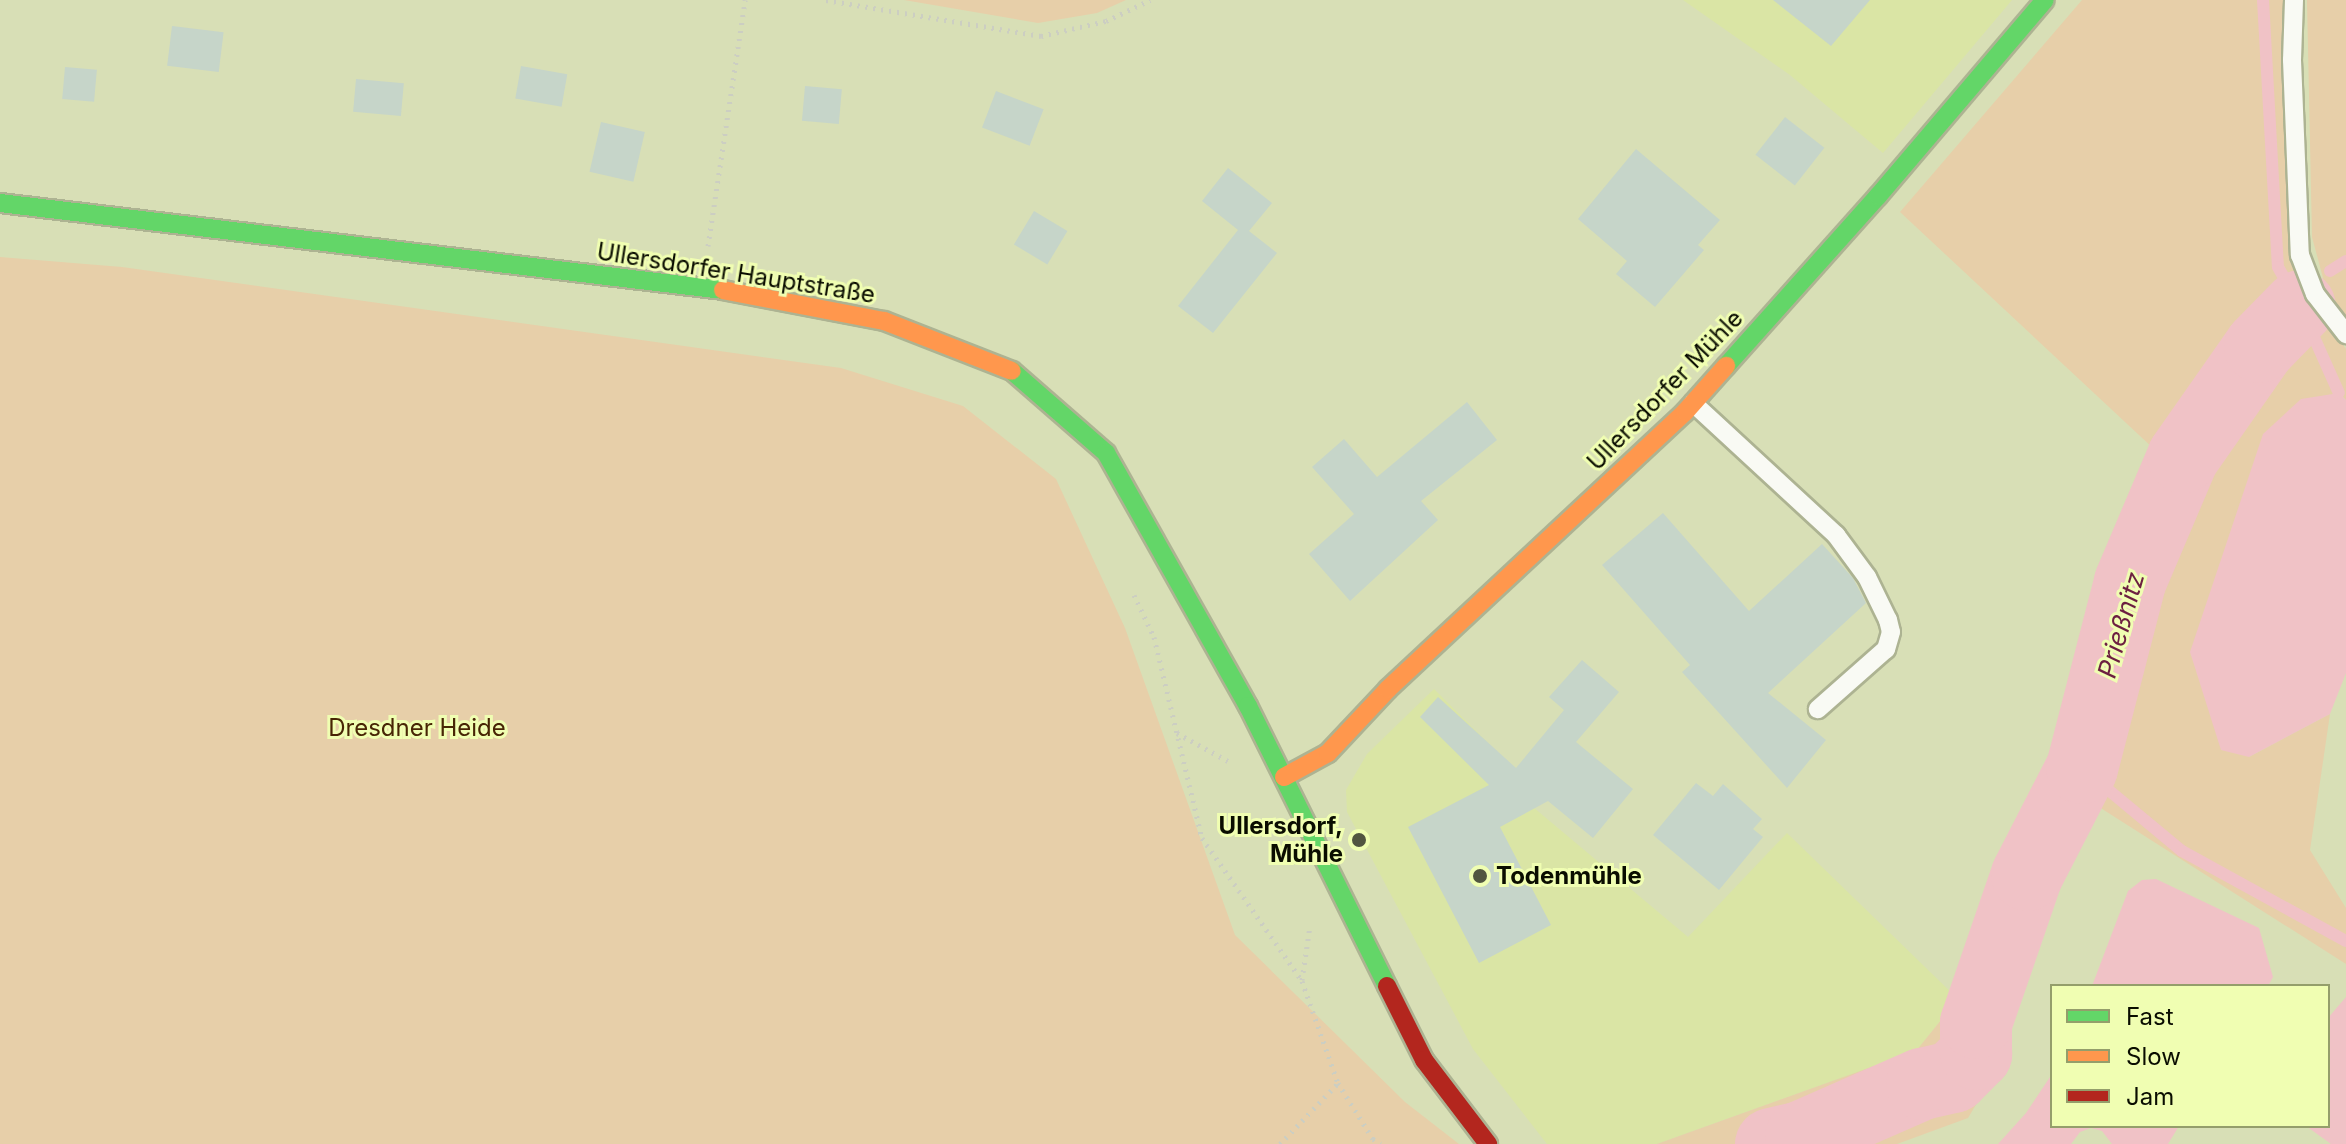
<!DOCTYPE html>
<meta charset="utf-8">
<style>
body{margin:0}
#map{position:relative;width:2346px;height:1144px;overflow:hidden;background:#d8dfb6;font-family:Inter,sans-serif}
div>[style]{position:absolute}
.built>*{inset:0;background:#dae5a5}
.green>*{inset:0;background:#e7cfa9}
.water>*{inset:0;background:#f0c2c6}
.stream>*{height:12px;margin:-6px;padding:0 6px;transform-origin:6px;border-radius:6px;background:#f0c2c6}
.river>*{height:72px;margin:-36px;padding:0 36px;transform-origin:36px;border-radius:36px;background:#f0c2c6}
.building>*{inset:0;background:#c6d5c9;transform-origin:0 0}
.path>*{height:5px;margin-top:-2.5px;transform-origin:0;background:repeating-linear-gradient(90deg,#cccec2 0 2px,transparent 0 8px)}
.roads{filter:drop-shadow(2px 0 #adb392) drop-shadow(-2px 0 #adb392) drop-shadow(0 2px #adb392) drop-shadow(0 -2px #adb392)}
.lane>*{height:18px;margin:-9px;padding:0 9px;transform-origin:9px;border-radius:9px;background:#f9faf4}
.fast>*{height:18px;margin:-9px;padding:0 9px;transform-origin:9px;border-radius:9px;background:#63d668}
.slow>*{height:18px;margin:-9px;padding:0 9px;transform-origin:9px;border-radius:9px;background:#ff974d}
.jam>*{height:18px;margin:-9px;padding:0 9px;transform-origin:9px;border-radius:9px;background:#b3261e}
.dots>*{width:22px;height:22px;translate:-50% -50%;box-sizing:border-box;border:4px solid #f0feb2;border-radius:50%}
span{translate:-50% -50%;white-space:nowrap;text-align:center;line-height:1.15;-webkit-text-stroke:6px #f0feb2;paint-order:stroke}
.street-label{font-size:24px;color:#0a0d00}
.park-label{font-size:24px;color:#482505}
.poi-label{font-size:24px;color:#0a0d00;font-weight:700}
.right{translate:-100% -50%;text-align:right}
.left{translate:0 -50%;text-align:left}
.water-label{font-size:26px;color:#6c1f41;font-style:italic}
.legend{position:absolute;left:2050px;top:984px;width:280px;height:144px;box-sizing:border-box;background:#f0feb2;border:2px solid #949e6b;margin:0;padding:10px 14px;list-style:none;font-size:24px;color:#0a0d00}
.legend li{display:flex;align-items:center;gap:16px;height:40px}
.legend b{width:40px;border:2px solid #949e6b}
</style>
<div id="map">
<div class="built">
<i style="clip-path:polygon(1683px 0,2012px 0,1883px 153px,1790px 75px)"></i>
<i style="clip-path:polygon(1434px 689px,1489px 744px,1508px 786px,1688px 937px,1787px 833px,1958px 999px,1916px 1051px,1657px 1144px,1547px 1144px,1473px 1049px,1347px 812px,1346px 790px,1367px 754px)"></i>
</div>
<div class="green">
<i style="clip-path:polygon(904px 0,1126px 0,1097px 13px,1038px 23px)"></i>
<i style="clip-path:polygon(2082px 0,2288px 0,2311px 298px,2346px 349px,2346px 400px,2339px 393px,2249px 757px,2330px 714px,2310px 850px,2346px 908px,2346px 964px,2077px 793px,2100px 735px,2140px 603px,2184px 477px,1900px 212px)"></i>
<i style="clip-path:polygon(2307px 0,2346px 0,2346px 326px,2326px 289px,2312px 237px)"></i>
<i style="clip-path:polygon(0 257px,122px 267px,841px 368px,963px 406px,1056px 479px,1125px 628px,1235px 935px,1405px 1102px,1459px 1144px,0 1144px)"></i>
<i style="clip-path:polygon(1958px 999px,2011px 1046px,1968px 1118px,1897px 1144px,1657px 1144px,1916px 1051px)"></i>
</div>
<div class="water">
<i style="clip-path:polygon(2339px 393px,2346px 400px,2346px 673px,2330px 714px,2249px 757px,2221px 750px,2190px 652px,2263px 434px,2301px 399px)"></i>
<i style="clip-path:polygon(2156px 879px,2259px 928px,2273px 977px,2268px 986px,2092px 986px,2128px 891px,2142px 880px)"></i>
<i style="clip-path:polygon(2346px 997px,2346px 1144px,2331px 1144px,2306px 1126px,2328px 1126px,2328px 1018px)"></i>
<i style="clip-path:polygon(2052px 1074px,2052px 1126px,2179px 1126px,2168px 1144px,2112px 1144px,2102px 1131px,2091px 1128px,2080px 1132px,2071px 1144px,1998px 1144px,2026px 1113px)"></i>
</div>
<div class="stream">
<i style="left:2263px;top:0;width:267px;rotate:86.8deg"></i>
<i style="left:2278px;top:267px;width:45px;rotate:60.6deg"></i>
<i style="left:2300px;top:306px;width:95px;rotate:65.9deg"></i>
<i style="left:2330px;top:271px;width:19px;rotate:-32deg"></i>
<i style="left:2082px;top:768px;width:130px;rotate:39.7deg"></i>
<i style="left:2182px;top:851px;width:187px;rotate:28.8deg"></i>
</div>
<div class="river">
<i style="left:1771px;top:1144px;width:31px;rotate:-13deg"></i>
<i style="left:1801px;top:1137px;width:132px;rotate:-23.7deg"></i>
<i style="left:1922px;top:1084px;width:32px;rotate:-13deg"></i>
<i style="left:1953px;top:1077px;width:33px;rotate:-45deg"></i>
<i style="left:1976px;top:1054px;width:31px;rotate:-90deg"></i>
<i style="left:1976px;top:1023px;width:157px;rotate:-71deg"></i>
<i style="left:2027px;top:875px;width:120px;rotate:-62.8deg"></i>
<i style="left:2082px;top:768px;width:192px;rotate:-75.5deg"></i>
<i style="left:2130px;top:582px;width:136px;rotate:-67deg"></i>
<i style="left:2183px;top:457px;width:134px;rotate:-55deg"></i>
<i style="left:2260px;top:347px;width:57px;rotate:-45.7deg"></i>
</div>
<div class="building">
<i style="clip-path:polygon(1773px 0,1870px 0,1831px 46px)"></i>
<i style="left:172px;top:26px;width:52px;height:40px;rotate:7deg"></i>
<i style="left:521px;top:66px;width:47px;height:33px;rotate:10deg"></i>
<i style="left:65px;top:67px;width:32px;height:32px;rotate:5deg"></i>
<i style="left:356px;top:79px;width:48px;height:33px;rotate:5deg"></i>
<i style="left:805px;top:86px;width:37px;height:35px;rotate:5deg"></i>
<i style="left:996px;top:91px;width:51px;height:39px;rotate:21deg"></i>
<i style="left:1785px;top:117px;width:50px;height:48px;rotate:38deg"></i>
<i style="left:601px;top:122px;width:45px;height:51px;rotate:13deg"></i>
<i style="clip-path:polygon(1636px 149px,1720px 220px,1698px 245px,1704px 250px,1655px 307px,1616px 274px,1627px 261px,1578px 219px)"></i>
<i style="clip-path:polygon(1228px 168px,1272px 203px,1249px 231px,1277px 253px,1213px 333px,1178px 306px,1238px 230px,1202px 201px)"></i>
<i style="left:1034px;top:211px;width:39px;height:39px;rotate:31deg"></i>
<i style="clip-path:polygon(1467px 402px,1497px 440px,1421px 501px,1438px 520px,1350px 601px,1309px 554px,1354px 514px,1312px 467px,1344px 439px,1377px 477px)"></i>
<i style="clip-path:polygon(1663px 513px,1749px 611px,1822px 544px,1853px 578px,1866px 603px,1768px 693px,1826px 740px,1787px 788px,1682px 672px,1690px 665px,1602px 565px)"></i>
<i style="clip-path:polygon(1582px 660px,1619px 692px,1576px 742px,1633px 789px,1593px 838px,1548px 801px,1500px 827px,1551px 925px,1479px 963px,1408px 827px,1489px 785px,1420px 717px,1438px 697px,1516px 768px,1564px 710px,1549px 697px)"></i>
<i style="clip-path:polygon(1696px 783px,1713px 796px,1723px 784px,1762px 819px,1753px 829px,1763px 837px,1719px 890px,1653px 835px)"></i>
</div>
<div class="path">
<i style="left:826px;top:0;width:218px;rotate:9.5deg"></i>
<i style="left:1041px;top:36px;width:67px;rotate:-13deg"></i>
<i style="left:1106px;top:21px;width:49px;rotate:-25.5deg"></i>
<i style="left:708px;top:246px;width:249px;rotate:-81.4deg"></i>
<i style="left:1134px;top:595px;width:47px;rotate:64.5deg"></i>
<i style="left:1154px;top:637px;width:207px;rotate:76.6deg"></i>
<i style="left:1202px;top:838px;width:174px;rotate:55deg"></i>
<i style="left:1302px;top:981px;width:108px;rotate:70.6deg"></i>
<i style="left:1338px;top:1083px;width:66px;rotate:58deg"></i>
<i style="left:1373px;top:1139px;width:9px;rotate:32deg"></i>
<i style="left:1177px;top:733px;width:58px;rotate:28.8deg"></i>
<i style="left:1302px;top:980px;width:55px;rotate:-81.6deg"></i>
<i style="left:1280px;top:1144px;width:84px;rotate:-46.4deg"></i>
</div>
<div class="roads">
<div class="lane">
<i style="left:2294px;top:0;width:60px;rotate:91.9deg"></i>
<i style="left:2292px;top:60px;width:195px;rotate:87.7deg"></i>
<i style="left:2300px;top:255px;width:42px;rotate:69deg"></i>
<i style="left:2315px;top:294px;width:51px;rotate:52.2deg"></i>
<i style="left:1693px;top:403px;width:195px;rotate:42.7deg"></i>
<i style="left:1836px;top:535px;width:52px;rotate:53.6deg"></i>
<i style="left:1867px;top:577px;width:48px;rotate:64deg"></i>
<i style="left:1888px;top:620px;width:12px;rotate:76deg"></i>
<i style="left:1891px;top:632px;width:18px;rotate:106deg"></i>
<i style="left:1886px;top:649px;width:91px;rotate:138.6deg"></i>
</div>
<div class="fast">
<i style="left:0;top:203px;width:728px;rotate:6.86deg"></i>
<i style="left:1726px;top:366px;width:228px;rotate:-48.2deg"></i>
<i style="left:1878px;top:196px;width:257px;rotate:-49.6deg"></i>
<i style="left:1012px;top:371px;width:125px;rotate:41.1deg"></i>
<i style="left:1106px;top:453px;width:290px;rotate:60.7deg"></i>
<i style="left:1248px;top:706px;width:313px;rotate:63.6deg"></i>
</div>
<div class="slow">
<i style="left:723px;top:290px;width:164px;rotate:10.9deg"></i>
<i style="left:884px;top:321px;width:137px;rotate:21.3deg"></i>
<i style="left:1284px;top:777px;width:50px;rotate:-28.6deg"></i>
<i style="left:1328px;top:753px;width:88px;rotate:-46.8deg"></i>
<i style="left:1388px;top:689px;width:406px;rotate:-43deg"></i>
<i style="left:1685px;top:412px;width:62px;rotate:-48.3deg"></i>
</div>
<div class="jam">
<i style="left:1387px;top:986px;width:83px;rotate:63.4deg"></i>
<i style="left:1424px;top:1060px;width:106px;rotate:52.7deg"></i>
</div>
</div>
<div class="dots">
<i style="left:1359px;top:840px;background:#525640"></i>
<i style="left:1480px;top:876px;background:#525640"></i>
</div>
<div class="street-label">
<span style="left:736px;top:273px;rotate:9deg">Ullersdorfer Hauptstraße</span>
<span style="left:1665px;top:390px;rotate:-46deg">Ullersdorfer Mühle</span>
</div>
<div class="park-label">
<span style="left:417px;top:728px">Dresdner Heide</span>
</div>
<div class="poi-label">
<span class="right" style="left:1343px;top:840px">Ullersdorf,<br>Mühle</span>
<span class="left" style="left:1496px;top:876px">Todenmühle</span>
</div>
<div class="water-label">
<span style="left:2121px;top:625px;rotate:-74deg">Prießnitz</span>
</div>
<ul class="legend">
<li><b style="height:10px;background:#63d668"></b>Fast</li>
<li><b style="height:10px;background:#ff974d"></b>Slow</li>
<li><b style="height:10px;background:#b3261e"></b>Jam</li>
</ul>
</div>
